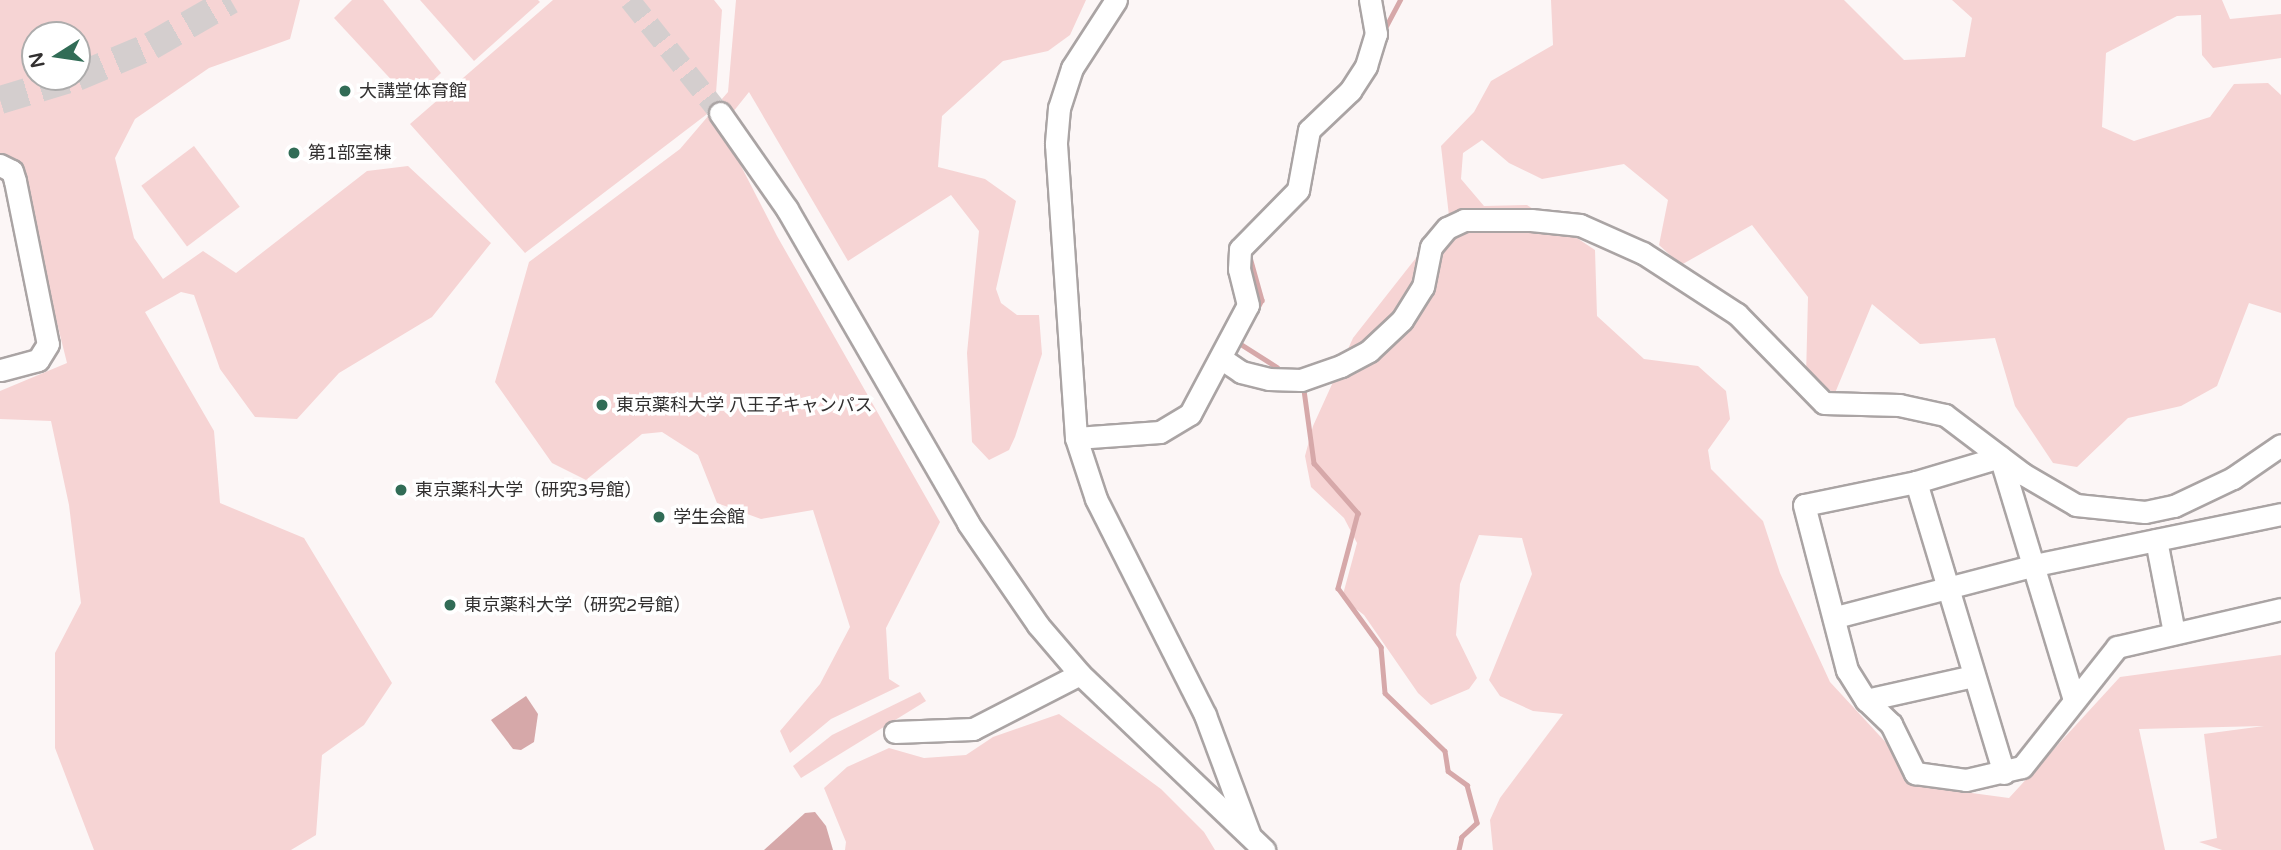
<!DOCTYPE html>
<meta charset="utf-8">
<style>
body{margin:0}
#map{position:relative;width:2281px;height:850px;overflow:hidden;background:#fcf6f6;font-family:"Varela Round","Noto Sans JP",sans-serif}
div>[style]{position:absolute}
.green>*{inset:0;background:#f6d4d4;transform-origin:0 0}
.water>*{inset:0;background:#d6a8a9}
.stream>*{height:4.5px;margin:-2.25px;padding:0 2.25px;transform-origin:2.25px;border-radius:2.25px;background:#d6a8a9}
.minor-tunnel>*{height:21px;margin-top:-10.5px;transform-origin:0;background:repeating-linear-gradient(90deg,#d4cece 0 21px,transparent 0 31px)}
.major-tunnel>*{height:28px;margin-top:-14px;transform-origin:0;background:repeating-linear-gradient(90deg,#d4cece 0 28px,transparent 0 42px)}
.roads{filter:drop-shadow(2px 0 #aaa4a4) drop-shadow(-2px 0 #aaa4a4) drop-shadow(0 2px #aaa4a4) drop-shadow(0 -2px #aaa4a4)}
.minor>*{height:21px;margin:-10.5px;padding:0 10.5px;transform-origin:10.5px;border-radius:10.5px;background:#fff}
.dots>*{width:19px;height:19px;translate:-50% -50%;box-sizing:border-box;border:4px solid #fff;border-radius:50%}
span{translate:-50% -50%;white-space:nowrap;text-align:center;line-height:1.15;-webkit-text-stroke:7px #fff;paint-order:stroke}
.poi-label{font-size:18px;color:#323030}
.left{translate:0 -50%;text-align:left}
.north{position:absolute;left:21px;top:21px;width:70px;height:70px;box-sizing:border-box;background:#fff;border:2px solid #adacac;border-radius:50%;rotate:258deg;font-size:19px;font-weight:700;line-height:28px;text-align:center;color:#323030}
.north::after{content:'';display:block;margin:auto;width:24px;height:32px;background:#316c56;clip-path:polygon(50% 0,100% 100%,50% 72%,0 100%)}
</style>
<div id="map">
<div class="green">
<i style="clip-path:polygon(evenodd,0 0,300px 0,290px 39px,209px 68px,135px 119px,115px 158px,134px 238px,163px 279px,203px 251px,236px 273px,367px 171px,408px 166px,491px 243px,432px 317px,339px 373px,297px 419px,255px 417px,220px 369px,194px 295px,181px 292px,145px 312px,214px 431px,220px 503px,304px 538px,392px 683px,364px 725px,322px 755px,316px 835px,291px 850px,94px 850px,55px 748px,55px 653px,81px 603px,69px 505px,51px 421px,0 419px,0 391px,67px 363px,27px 203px,0 178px,0 0,35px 35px,77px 35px,77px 77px,35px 77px,35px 35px)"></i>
<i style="clip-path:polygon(352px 0,383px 0,441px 73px,411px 101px,334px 18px)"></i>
<i style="clip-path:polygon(420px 0,538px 0,540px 2px,474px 61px)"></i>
<i style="clip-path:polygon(553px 0,714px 0,722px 10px,715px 107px,728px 92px,736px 0,1086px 0,1070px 35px,1048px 51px,1003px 61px,942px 116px,938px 167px,985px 179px,1016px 201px,996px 289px,1001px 303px,1017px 315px,1039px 315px,1042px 354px,1015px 437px,1009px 450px,989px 460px,972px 442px,967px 353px,979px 231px,951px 195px,848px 261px,749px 92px,721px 127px,777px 236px,940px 522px,886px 628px,889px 679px,900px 686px,831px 719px,790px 753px,780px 731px,820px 684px,850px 627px,813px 510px,761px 519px,717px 503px,698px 455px,662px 432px,642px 434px,586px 480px,552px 463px,495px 382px,529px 262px,680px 149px,715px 108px,525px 253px,410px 124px)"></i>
<i style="clip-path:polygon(1551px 0,1844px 0,1904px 60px,1965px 57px,1972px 18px,1952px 0,2222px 0,2230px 19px,2281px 14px,2281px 58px,2213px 68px,2202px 55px,2201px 15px,2177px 16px,2106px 53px,2102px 127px,2134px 141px,2210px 117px,2234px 84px,2268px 83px,2281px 95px,2281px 313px,2249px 303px,2217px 386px,2181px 406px,2128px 418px,2077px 467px,2053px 463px,2015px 406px,1995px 338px,1920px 344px,1872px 304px,1835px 393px,1806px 377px,1808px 297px,1752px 225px,1681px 265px,1659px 245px,1668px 200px,1624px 164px,1542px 179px,1509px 163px,1482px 140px,1463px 153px,1461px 179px,1484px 206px,1527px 205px,1595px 250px,1597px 316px,1644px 359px,1698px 366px,1726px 391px,1730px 419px,1708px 450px,1711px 469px,1763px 521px,1780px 573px,1830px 682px,1927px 787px,2009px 798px,2120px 677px,2281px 655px,2281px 850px,2222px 850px,2199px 842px,2217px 838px,2204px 734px,2264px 726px,2139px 729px,2165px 850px,1493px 850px,1490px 820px,1500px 798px,1563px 714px,1533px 711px,1500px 696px,1489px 680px,1532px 574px,1522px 538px,1479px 535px,1460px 584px,1456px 635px,1477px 678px,1469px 689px,1431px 705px,1418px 693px,1364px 615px,1342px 598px,1357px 543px,1344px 518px,1311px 487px,1305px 456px,1313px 426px,1353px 338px,1449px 216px,1441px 146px,1474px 112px,1491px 81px,1553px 45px)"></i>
<i style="left:194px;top:146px;width:76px;height:66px;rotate:53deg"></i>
<i style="clip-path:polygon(920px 692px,926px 701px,801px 778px,793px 766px,832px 735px)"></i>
<i style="clip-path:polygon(1059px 714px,1161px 789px,1204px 832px,1215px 850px,845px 850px,846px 842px,824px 788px,847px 767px,889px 748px,924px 758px,966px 755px,993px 737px)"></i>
</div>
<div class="water">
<i style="clip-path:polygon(526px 696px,538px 714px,534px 742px,521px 750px,513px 749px,491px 720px)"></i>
<i style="clip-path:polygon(815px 812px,826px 826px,833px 850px,764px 850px,805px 813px)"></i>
</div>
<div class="stream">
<i style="left:1384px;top:30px;width:34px;rotate:-62deg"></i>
<i style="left:1250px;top:257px;width:45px;rotate:74.4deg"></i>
<i style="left:1262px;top:300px;width:16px;rotate:117deg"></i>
<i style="left:1239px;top:343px;width:45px;rotate:32.3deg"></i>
<i style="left:1304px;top:390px;width:74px;rotate:82.2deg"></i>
<i style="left:1314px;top:463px;width:67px;rotate:48.7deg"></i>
<i style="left:1358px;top:513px;width:78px;rotate:104.9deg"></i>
<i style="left:1338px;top:588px;width:73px;rotate:53.9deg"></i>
<i style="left:1381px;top:647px;width:46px;rotate:85deg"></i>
<i style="left:1385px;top:693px;width:83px;rotate:44deg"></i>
<i style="left:1445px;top:751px;width:20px;rotate:81deg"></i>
<i style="left:1448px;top:771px;width:24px;rotate:36deg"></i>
<i style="left:1467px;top:785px;width:39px;rotate:75deg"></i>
<i style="left:1477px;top:823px;width:21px;rotate:137deg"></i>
<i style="left:1462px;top:837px;width:13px;rotate:103deg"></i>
</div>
<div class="minor-tunnel">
<i style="left:630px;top:0;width:144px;rotate:51.5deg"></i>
</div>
<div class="major-tunnel">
<i style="left:77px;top:77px;width:80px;rotate:-22.7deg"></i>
<i style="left:151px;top:46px;width:92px;rotate:-29.9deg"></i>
<i style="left:0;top:100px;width:79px;rotate:-16.8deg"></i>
</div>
<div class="roads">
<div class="minor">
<i style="left:1116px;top:0;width:81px;rotate:122.9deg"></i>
<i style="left:1072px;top:68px;width:42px;rotate:108deg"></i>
<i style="left:1059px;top:108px;width:36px;rotate:95deg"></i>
<i style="left:1056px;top:144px;width:295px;rotate:86.1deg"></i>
<i style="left:1076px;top:438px;width:64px;rotate:71.8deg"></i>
<i style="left:1096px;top:499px;width:242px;rotate:63.2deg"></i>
<i style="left:1205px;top:715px;width:126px;rotate:69.6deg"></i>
<i style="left:720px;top:113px;width:117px;rotate:55.1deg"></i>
<i style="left:787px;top:209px;width:362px;rotate:60deg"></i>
<i style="left:968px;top:523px;width:124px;rotate:55.5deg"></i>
<i style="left:1038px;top:625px;width:65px;rotate:49.4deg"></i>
<i style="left:1080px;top:674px;width:255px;rotate:43.7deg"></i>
<i style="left:0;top:165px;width:13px;rotate:27deg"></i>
<i style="left:12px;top:171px;width:10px;rotate:73deg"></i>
<i style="left:15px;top:181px;width:166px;rotate:78.6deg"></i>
<i style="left:48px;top:344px;width:19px;rotate:122deg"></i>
<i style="left:38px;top:360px;width:39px;rotate:165deg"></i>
<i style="left:1222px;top:359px;width:23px;rotate:34deg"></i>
<i style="left:1241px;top:372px;width:29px;rotate:14deg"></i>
<i style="left:1269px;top:379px;width:32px;rotate:2deg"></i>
<i style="left:1301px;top:380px;width:42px;rotate:-19.3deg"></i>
<i style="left:1341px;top:366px;width:32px;rotate:-28deg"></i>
<i style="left:1369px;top:351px;width:45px;rotate:-43.2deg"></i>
<i style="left:1402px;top:320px;width:39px;rotate:-58deg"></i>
<i style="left:1423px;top:287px;width:41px;rotate:-78.7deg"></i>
<i style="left:1431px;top:247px;width:25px;rotate:-50deg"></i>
<i style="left:1447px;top:228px;width:19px;rotate:-25deg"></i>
<i style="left:1464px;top:220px;width:67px"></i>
<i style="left:1531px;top:220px;width:49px;rotate:5.8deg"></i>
<i style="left:1580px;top:225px;width:69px;rotate:24deg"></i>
<i style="left:1643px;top:253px;width:112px;rotate:33deg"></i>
<i style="left:1737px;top:314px;width:124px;rotate:45.7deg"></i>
<i style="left:1824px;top:403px;width:75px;rotate:1.5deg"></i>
<i style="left:1899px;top:405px;width:47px;rotate:12.3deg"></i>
<i style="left:1945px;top:415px;width:98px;rotate:37.1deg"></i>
<i style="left:2023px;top:474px;width:61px;rotate:30.3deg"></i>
<i style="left:2076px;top:505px;width:69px;rotate:5.8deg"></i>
<i style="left:2145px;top:512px;width:30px;rotate:-12deg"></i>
<i style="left:2174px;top:506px;width:65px;rotate:-25.4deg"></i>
<i style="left:2233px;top:478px;width:58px;rotate:-34.5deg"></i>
<i style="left:1076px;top:438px;width:84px;rotate:-4.1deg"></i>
<i style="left:1160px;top:432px;width:35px;rotate:-31deg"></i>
<i style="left:1190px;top:414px;width:123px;rotate:-62deg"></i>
<i style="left:1248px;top:305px;width:37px;rotate:-104deg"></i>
<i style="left:1239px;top:269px;width:20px;rotate:-87deg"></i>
<i style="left:1240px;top:249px;width:83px;rotate:-45.5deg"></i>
<i style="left:1298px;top:190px;width:61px;rotate:-79.6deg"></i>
<i style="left:1309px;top:130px;width:57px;rotate:-43.6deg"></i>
<i style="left:1350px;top:91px;width:30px;rotate:-57deg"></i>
<i style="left:1366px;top:66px;width:34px;rotate:-73deg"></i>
<i style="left:1376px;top:34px;width:35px;rotate:-100deg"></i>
<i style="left:1916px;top:482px;width:304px;rotate:73.2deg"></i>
<i style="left:2156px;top:540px;width:95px;rotate:79deg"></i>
<i style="left:1836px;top:617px;width:206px;rotate:-14.6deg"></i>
<i style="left:2035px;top:565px;width:251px;rotate:-11.7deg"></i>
<i style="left:1866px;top:700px;width:110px;rotate:-12.6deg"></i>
<i style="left:2074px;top:700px;width:254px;rotate:-106.9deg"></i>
<i style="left:2000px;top:457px;width:88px;rotate:163.4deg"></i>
<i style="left:1916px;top:482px;width:114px;rotate:168.4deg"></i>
<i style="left:1804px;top:505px;width:171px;rotate:75.4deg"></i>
<i style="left:1847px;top:670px;width:36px;rotate:58deg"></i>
<i style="left:1866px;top:700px;width:35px;rotate:44deg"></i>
<i style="left:1891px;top:724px;width:55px;rotate:63.9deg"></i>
<i style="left:1915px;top:773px;width:51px;rotate:7.8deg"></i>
<i style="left:1966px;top:780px;width:57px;rotate:-13.1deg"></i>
<i style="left:2022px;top:767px;width:153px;rotate:-51.6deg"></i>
<i style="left:2117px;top:647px;width:168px;rotate:-13deg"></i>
<i style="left:895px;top:732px;width:78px;rotate:-2.2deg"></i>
<i style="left:973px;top:729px;width:120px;rotate:-27.2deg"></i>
</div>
</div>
<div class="dots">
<i style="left:345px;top:91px;background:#316c56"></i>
<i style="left:294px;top:153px;background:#316c56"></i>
<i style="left:602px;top:405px;background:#316c56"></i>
<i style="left:401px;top:490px;background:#316c56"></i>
<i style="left:659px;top:517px;background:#316c56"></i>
<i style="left:450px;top:605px;background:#316c56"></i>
</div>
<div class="poi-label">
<span class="left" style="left:359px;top:91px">大講堂体育館</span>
<span class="left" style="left:308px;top:153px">第1部室棟</span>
<span class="left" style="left:616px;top:405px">東京薬科大学 八王子キャンパス</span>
<span class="left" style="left:415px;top:490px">東京薬科大学（研究3号館）</span>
<span class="left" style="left:673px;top:517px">学生会館</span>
<span class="left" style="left:464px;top:605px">東京薬科大学（研究2号館）</span>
</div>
<div class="north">N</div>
</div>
